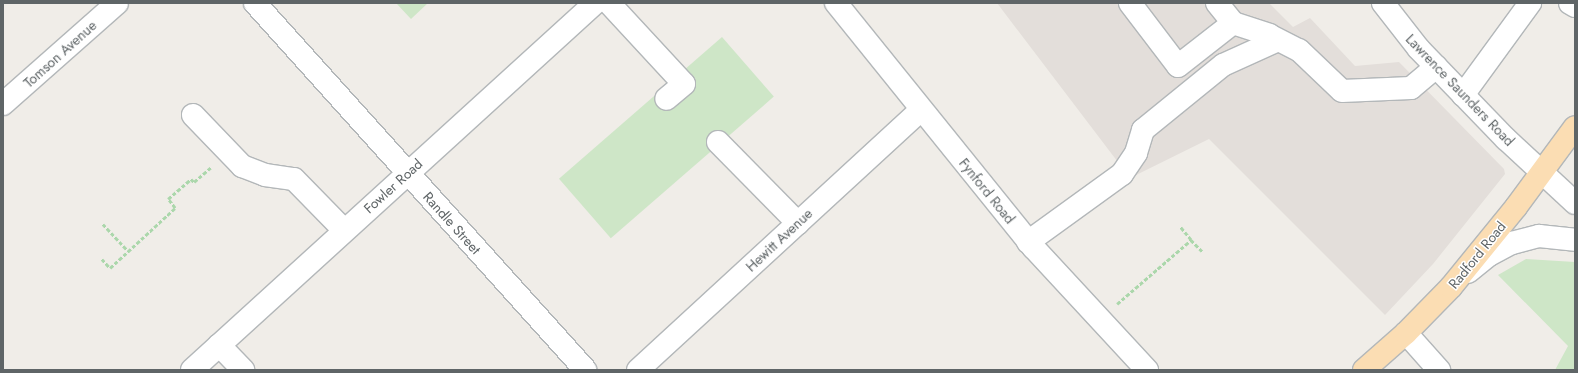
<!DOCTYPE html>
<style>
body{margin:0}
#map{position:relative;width:1578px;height:373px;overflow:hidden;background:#f0ede8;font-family:Jost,sans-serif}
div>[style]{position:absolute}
.education>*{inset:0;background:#e3deda}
.green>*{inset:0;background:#cee6c7;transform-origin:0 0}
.path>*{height:2.5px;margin-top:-1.25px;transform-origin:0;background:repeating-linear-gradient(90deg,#abd7ab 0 4px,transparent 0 6px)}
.roads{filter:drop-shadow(1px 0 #b3b7b9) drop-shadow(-1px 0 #b3b7b9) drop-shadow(0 1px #b3b7b9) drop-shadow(0 -1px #b3b7b9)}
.minor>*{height:22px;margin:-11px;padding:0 11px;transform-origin:11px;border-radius:11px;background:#fff}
.major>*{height:22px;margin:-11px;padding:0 11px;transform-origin:11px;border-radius:11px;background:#fbddb3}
span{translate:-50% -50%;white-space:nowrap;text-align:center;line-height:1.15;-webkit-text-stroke:3px #fff;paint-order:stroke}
.street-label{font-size:14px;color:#5f6567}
.frame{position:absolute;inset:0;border:4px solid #5f6567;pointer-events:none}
</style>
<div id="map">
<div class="education">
<i style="clip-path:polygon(997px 3px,1269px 3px,1293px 27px,1310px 18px,1355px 66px,1399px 62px,1504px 169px,1505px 174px,1433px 264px,1385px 315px,1209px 139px,1130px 178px)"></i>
</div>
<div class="green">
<i style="clip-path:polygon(396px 3px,428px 3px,411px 19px)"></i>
<i style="left:722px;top:37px;width:79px;height:216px;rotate:49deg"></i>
<i style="clip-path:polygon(1526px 259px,1575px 262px,1575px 370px,1555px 370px,1568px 346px,1498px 275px)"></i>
</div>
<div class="path">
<i style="left:103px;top:224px;width:37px;rotate:47deg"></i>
<i style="left:1191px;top:240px;width:17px;rotate:45deg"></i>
<i style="left:102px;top:259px;width:12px;rotate:48deg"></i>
<i style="left:110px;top:268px;width:88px;rotate:-42.7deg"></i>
<i style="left:175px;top:208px;width:11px;rotate:-128deg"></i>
<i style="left:168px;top:199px;width:30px;rotate:-41deg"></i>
<i style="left:191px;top:179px;width:4px;rotate:45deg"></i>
<i style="left:194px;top:182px;width:23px;rotate:-41deg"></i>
<i style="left:1117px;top:304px;width:98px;rotate:-40.9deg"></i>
<i style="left:1191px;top:240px;width:17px;rotate:-130deg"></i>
</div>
<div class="roads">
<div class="minor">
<i style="left:255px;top:3px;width:494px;rotate:48deg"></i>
<i style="left:609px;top:3px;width:110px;rotate:47.2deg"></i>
<i style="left:684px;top:84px;width:23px;rotate:140deg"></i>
<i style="left:836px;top:3px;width:314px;rotate:51.1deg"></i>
<i style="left:1033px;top:247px;width:168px;rotate:47.2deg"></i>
<i style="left:1130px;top:3px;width:79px;rotate:52.7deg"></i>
<i style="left:1178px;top:66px;width:70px;rotate:-38deg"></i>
<i style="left:1217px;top:3px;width:26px;rotate:51deg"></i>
<i style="left:1233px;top:23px;width:38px;rotate:18deg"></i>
<i style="left:1269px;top:35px;width:34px;rotate:27deg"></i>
<i style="left:1299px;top:50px;width:59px;rotate:43.6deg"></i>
<i style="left:1342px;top:91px;width:69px;rotate:-2.5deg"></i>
<i style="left:1411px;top:88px;width:33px;rotate:-40deg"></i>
<i style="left:1383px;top:3px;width:58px;rotate:52deg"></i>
<i style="left:1419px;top:49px;width:125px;rotate:46deg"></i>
<i style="left:1506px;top:139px;width:94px;rotate:42.8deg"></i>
<i style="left:1570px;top:3px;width:6px;rotate:31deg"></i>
<i style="left:1463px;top:95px;width:114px;rotate:-53.9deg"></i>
<i style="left:3px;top:104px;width:152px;rotate:-41.5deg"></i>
<i style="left:193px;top:115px;width:71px;rotate:46.1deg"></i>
<i style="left:242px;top:166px;width:25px;rotate:21deg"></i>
<i style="left:265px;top:175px;width:29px;rotate:8deg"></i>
<i style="left:294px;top:179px;width:71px;rotate:45.6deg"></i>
<i style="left:718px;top:142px;width:114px;rotate:45.4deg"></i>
<i style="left:1028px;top:242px;width:116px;rotate:-35.9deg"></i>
<i style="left:1122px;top:174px;width:25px;rotate:-56deg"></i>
<i style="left:1136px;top:153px;width:24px;rotate:-73deg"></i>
<i style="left:1143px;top:130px;width:103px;rotate:-39.1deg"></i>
<i style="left:1223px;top:65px;width:60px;rotate:-24.4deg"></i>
<i style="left:1468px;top:272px;width:27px;rotate:-39deg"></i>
<i style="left:1489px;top:255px;width:26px;rotate:-28deg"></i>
<i style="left:1512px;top:243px;width:28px;rotate:-15deg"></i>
<i style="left:1539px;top:236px;width:36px;rotate:6deg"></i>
<i style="left:1406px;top:333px;width:50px;rotate:48.3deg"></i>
<i style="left:219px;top:345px;width:35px;rotate:46deg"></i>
<i style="left:192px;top:370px;width:545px;rotate:-42.32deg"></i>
<i style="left:638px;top:370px;width:384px;rotate:-42.6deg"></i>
</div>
<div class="major">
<i style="left:1364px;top:370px;width:56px;rotate:-41.4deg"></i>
<i style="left:1406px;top:333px;width:64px;rotate:-45.6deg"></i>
<i style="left:1451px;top:287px;width:103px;rotate:-50.9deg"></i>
<i style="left:1516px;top:207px;width:99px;rotate:-53.6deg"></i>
</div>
</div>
<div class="street-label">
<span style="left:60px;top:54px;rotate:-42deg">Tomson Avenue</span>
<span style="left:1460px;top:90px;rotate:46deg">Lawrence Saunders Road</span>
<span style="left:393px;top:186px;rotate:-42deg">Fowler Road</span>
<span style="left:987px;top:191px;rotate:51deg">Fynford Road</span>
<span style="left:452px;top:223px;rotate:48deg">Randle Street</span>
<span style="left:779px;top:240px;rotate:-43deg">Hewitt Avenue</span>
<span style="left:1477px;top:255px;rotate:-51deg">Radford Road</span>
</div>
<div class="frame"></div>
</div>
